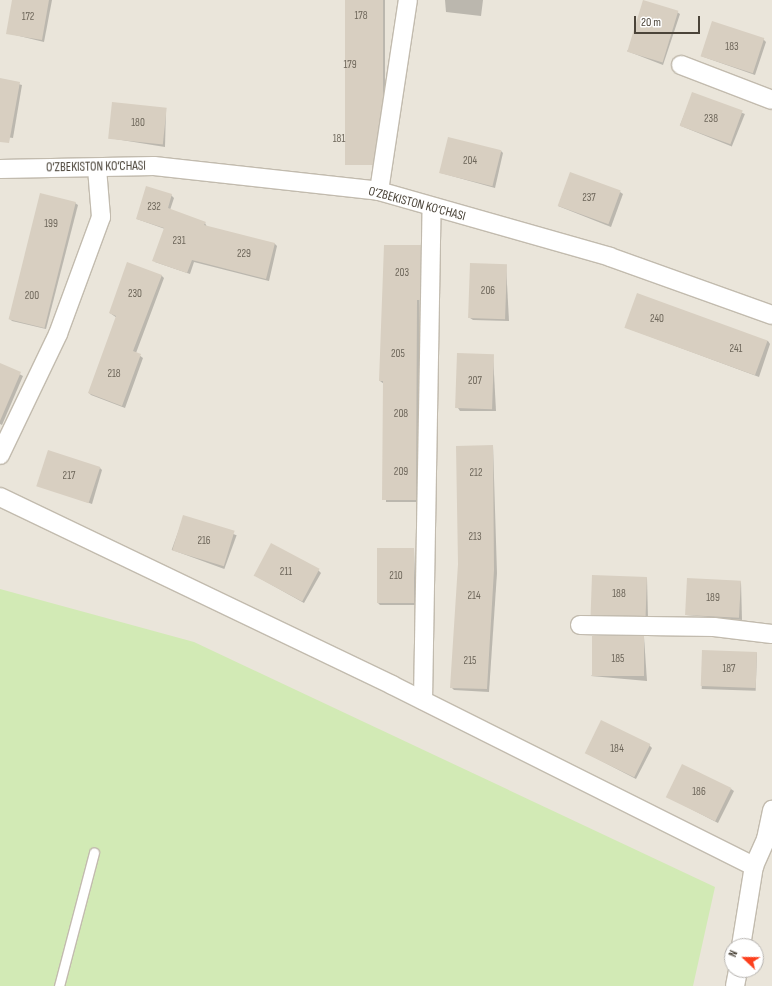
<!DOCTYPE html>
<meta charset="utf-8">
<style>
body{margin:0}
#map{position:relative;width:772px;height:986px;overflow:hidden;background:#f6f3ec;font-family:"Sofia Sans Condensed",sans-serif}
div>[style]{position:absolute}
.residential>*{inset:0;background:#eae5da}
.green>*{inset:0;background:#d2eab5}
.shadow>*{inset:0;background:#0003;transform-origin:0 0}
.building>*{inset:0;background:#d8cfc1;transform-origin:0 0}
.roads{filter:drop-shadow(1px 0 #c2bbae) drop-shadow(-1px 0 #c2bbae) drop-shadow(0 1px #c2bbae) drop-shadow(0 -1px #c2bbae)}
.lane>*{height:9px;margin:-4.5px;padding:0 4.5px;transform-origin:4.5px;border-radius:4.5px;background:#fff}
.street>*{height:18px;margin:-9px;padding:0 9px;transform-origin:9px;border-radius:9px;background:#fff}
span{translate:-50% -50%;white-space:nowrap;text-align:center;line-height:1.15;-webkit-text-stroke:4px #fff;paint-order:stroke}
.number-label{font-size:11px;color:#6e675b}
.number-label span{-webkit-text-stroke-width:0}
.street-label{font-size:13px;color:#4b4439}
.north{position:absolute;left:724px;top:938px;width:40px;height:40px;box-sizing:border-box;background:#fff;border:1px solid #b7b4b0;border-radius:50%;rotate:292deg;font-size:11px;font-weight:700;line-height:16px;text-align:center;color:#4b4439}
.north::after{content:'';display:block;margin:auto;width:14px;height:18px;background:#fc3f1d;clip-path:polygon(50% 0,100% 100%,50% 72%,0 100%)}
.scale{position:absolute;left:634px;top:16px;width:66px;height:18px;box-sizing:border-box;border:2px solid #4b4439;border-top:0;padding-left:5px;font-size:12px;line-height:14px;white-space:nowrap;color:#4b4439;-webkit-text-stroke:3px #fff;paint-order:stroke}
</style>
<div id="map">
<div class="residential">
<i style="clip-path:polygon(evenodd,0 0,772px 0,772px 986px,0 986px,0 0,732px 946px,756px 946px,756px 970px,732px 970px,732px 946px)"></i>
</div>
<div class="green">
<i style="clip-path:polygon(0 589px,194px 642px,715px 887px,693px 986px,0 986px)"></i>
</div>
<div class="shadow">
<i style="clip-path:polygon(13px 0,52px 0,44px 42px,7px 33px)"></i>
<i style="left:346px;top:0;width:39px;height:165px"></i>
<i style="clip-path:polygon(445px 0,483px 0,481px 16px,446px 12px)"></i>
<i style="clip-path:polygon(677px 12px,680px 14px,663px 65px,627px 51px)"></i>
<i style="clip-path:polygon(763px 39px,766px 42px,755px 75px,701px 56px)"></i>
<i style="clip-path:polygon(0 79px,22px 85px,13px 138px,0 136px)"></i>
<i style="left:693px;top:93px;width:56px;height:35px;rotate:22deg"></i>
<i style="clip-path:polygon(166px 109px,165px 147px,109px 138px)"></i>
<i style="clip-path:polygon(501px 151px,503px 153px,495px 188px,441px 173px)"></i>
<i style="clip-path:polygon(620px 192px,623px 194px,611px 227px,558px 206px)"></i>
<i style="clip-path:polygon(171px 195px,174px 198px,170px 210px,205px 223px,207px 227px,275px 244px,277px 246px,269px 281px,194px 262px,190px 274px,155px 262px,165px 229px,137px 219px)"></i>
<i style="clip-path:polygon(75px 203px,78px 205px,46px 329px,12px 321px,9px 318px)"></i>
<i style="clip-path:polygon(420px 246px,418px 502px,386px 502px,384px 384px,380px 381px)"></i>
<i style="clip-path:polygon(506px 265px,509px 321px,473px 320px,470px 318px)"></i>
<i style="clip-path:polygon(161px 275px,164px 278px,136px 353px,143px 358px,125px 408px,91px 395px,89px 393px,117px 318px,110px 313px)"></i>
<i style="clip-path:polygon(627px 328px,768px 341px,770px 344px,759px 377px)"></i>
<i style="clip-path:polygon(493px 355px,496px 411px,460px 411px,458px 408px)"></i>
<i style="clip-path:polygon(0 364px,23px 376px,2px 425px,0 424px)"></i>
<i style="clip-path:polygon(493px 446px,497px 573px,489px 692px,454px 690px,451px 687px)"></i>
<i style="clip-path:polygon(100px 468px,102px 470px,92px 504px,38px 485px)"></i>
<i style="left:184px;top:516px;width:56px;height:36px;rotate:20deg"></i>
<i style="clip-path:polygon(414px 549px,416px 605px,380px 605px,378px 603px)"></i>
<i style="clip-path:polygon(318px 570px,321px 573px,304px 603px,254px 575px)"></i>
<i style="clip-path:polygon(593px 576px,647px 578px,648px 618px,597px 617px,592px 611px)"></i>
<i style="clip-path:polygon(741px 582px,742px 620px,686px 615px)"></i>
<i style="clip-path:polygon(644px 637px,647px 681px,591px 676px)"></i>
<i style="left:703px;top:651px;width:54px;height:38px;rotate:2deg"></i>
<i style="clip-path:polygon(649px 745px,652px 748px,636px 779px,586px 753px)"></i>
<i style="clip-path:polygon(731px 789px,734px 791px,718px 823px,668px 797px)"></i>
</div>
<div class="building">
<i style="clip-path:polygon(12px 0,49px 0,42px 40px,6px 34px)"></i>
<i style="left:345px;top:0;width:38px;height:165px"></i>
<i style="left:643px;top:0;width:37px;height:54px;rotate:17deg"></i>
<i style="left:712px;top:21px;width:55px;height:37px;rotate:18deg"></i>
<i style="clip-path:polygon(0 78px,20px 82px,9px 143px,0 142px)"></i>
<i style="left:692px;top:92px;width:54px;height:36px;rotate:20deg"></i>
<i style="left:112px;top:102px;width:55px;height:37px;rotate:6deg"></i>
<i style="left:448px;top:137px;width:55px;height:37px;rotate:14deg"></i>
<i style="left:570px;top:172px;width:54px;height:36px;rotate:20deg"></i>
<i style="clip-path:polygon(146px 186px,172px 194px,168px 208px,206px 222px,204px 225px,275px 243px,266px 279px,192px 260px,187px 273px,152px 261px,164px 228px,136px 219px)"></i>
<i style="left:40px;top:193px;width:37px;height:130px;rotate:14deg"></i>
<i style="clip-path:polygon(384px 245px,421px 245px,420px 300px,417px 300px,416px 500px,382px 500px,383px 381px,379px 381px)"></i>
<i style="clip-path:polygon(127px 262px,162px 275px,133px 351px,141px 354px,122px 406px,88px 393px,116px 316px,109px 313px)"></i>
<i style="left:470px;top:263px;width:37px;height:55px;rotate:2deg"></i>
<i style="left:637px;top:293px;width:139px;height:37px;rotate:20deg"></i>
<i style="left:457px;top:353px;width:37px;height:55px;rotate:2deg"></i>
<i style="clip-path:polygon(0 363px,21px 372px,0 421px)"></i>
<i style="clip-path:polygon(493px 445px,494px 570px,487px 689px,450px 688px,458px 564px,456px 446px)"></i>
<i style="left:48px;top:450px;width:55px;height:38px;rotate:18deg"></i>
<i style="left:183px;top:515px;width:54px;height:37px;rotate:17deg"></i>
<i style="left:271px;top:543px;width:55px;height:37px;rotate:28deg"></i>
<i style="left:377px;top:548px;width:37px;height:55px"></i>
<i style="left:592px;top:575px;width:55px;height:40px;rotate:2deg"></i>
<i style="left:687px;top:578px;width:54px;height:37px;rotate:3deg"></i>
<i style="left:592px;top:636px;width:52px;height:40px"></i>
<i style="left:702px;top:650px;width:55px;height:36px;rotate:2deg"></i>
<i style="left:601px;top:720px;width:55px;height:37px;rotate:26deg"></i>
<i style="left:682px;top:764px;width:55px;height:37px;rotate:26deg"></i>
</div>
<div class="roads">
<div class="lane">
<i style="left:59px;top:986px;width:138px;rotate:-75.3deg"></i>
</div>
<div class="street">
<i style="left:681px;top:65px;width:97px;rotate:21deg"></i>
<i style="left:0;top:169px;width:154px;rotate:-1.1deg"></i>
<i style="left:154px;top:166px;width:226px;rotate:6.3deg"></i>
<i style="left:379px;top:191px;width:240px;rotate:15.9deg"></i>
<i style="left:610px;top:257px;width:172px;rotate:19.7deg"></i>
<i style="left:379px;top:191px;width:193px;rotate:-81.4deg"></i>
<i style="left:0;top:455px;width:134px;rotate:-64.4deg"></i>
<i style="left:58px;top:334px;width:125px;rotate:-69.8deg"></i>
<i style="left:101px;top:217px;width:49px;rotate:-94.7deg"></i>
<i style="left:0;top:497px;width:435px;rotate:25.6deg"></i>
<i style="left:392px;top:685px;width:405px;rotate:26.6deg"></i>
<i style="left:580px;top:625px;width:134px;rotate:0.9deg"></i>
<i style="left:714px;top:627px;width:58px;rotate:6.9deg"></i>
<i style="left:423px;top:700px;width:493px;rotate:-89deg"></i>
<i style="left:741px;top:946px;width:81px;rotate:-80.8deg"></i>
<i style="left:754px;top:866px;width:30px;rotate:-66deg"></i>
<i style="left:766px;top:839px;width:30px;rotate:-78deg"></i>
<i style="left:735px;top:986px;width:16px;rotate:-79deg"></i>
</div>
</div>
<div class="number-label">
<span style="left:361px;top:16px">178</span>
<span style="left:28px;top:17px">172</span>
<span style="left:732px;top:47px">183</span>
<span style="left:350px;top:65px">179</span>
<span style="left:711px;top:119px">238</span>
<span style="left:138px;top:123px">180</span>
<span style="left:339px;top:139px">181</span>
<span style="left:470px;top:161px">204</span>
<span style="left:589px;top:198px">237</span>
<span style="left:154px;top:207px">232</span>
<span style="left:51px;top:224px">199</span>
<span style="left:179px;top:241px">231</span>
<span style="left:244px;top:254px">229</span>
<span style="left:402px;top:273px">203</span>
<span style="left:488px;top:291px">206</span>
<span style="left:135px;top:294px">230</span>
<span style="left:32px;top:296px">200</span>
<span style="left:657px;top:319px">240</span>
<span style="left:736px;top:349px">241</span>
<span style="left:398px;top:354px">205</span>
<span style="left:114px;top:374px">218</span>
<span style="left:475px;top:381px">207</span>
<span style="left:401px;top:414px">208</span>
<span style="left:401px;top:472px">209</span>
<span style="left:476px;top:473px">212</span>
<span style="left:69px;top:476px">217</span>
<span style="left:475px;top:537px">213</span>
<span style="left:204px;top:541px">216</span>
<span style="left:286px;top:572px">211</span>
<span style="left:396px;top:576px">210</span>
<span style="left:619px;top:594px">188</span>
<span style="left:474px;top:596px">214</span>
<span style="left:713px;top:598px">189</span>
<span style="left:618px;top:659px">185</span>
<span style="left:470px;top:661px">215</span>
<span style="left:729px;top:669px">187</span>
<span style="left:617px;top:749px">184</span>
<span style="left:699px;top:792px">186</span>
</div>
<div class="street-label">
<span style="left:96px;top:167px;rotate:-1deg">O‘ZBEKISTON KO‘CHASI</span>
<span style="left:417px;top:204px;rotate:15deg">O‘ZBEKISTON KO‘CHASI</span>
</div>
<div class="north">N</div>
<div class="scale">20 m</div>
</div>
